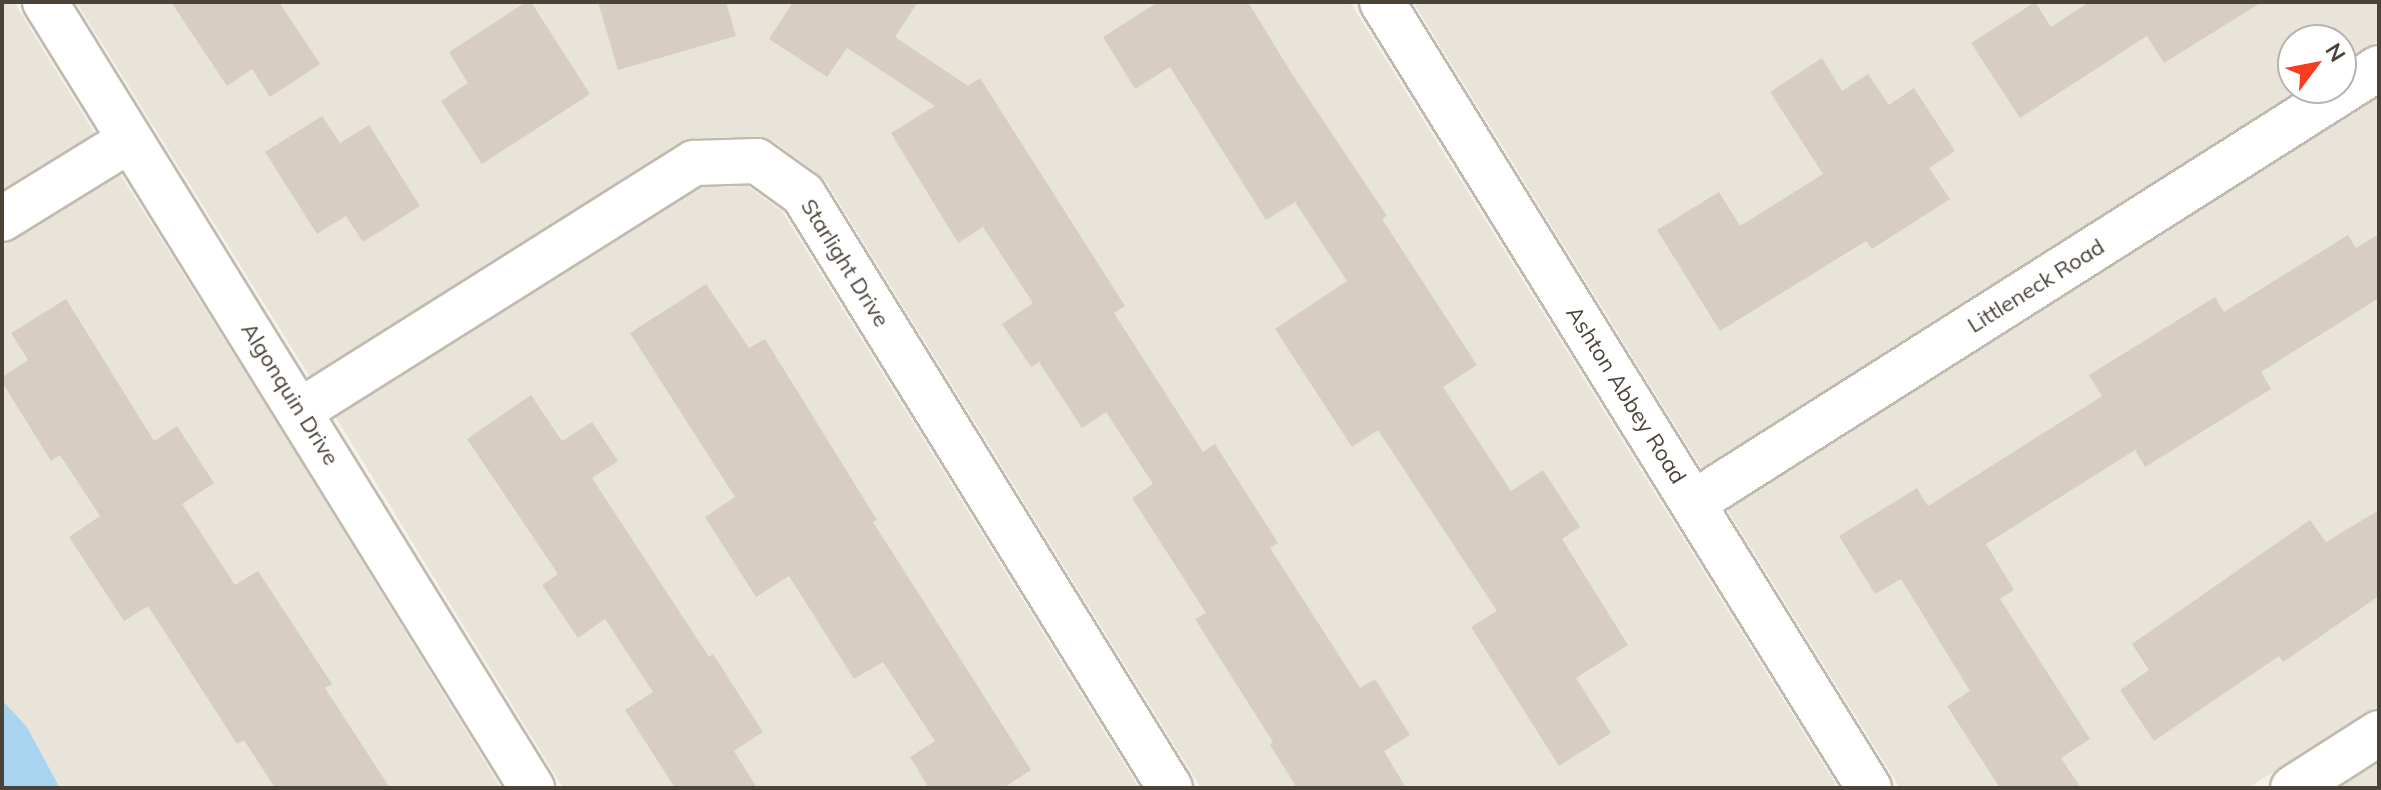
<!DOCTYPE html>
<style>
body{margin:0}
#map{position:relative;width:2381px;height:790px;overflow:hidden;background:#f5f2eb;font-family:Mulish,sans-serif}
div>[style]{position:absolute}
.residential>*{inset:0;background:#e9e4d9}
.water>*{inset:0;background:#a9d5f0}
.building>*{inset:0;background:#d7cec1}
.roads{filter:drop-shadow(2px 0 #c1baae) drop-shadow(-2px 0 #c1baae) drop-shadow(0 2px #c1baae) drop-shadow(0 -2px #c1baae)}
.minor>*{height:44px;margin:-22px;padding:0 22px;transform-origin:22px;border-radius:22px;background:#fff}
span{translate:-50% -50%;white-space:nowrap;text-align:center;line-height:1.15;-webkit-text-stroke:7px #fff;paint-order:stroke}
.street-label{font-size:22px;color:#4a4339}
.frame{position:absolute;inset:0;border:4px solid #4a4339;pointer-events:none}
.north{position:absolute;left:2277px;top:24px;width:80px;height:80px;box-sizing:border-box;background:#fff;border:2px solid #b7b4b0;border-radius:50%;rotate:58deg;font-size:22px;font-weight:700;line-height:32px;text-align:center;color:#4a4339}
.north::after{content:'';display:block;margin:auto;width:28px;height:36px;background:#f73c21;clip-path:polygon(50% 0,100% 100%,50% 72%,0 100%)}
</style>
<div id="map">
<div class="residential">
<i style="clip-path:polygon(2px 2px,14px 2px,95px 134px,2px 192px)"></i>
<i style="clip-path:polygon(76px 2px,1350px 2px,1838px 788px,1201px 788px,825px 180px,774px 141px,759px 137px,696px 138px,681px 143px,310px 377px)"></i>
<i style="clip-path:polygon(1413px 2px,2379px 2px,2379px 40px,2341px 64px,2341px 40px,2293px 40px,2293px 88px,2303px 88px,1702px 469px)"></i>
<i style="clip-path:polygon(2379px 96px,2379px 705px,2248px 788px,1900px 788px,1727px 509px)"></i>
<i style="clip-path:polygon(120px 174px,278px 425px,501px 788px,60px 788px,27px 727px,2px 700px,2px 247px)"></i>
<i style="clip-path:polygon(747px 186px,782px 211px,1139px 788px,563px 788px,335px 416px,699px 187px)"></i>
<i style="clip-path:polygon(2379px 761px,2379px 788px,2336px 788px)"></i>
</div>
<div class="water">
<i style="clip-path:polygon(2px 700px,27px 727px,60px 788px,2px 788px)"></i>
</div>
<div class="building">
<i style="clip-path:polygon(171px 2px,279px 2px,320px 64px,270px 97px,252px 69px,227px 86px)"></i>
<i style="clip-path:polygon(526px 2px,531px 2px,590px 94px,482px 164px,441px 101px,468px 83px,449px 52px)"></i>
<i style="clip-path:polygon(598px 2px,726px 2px,736px 36px,618px 70px)"></i>
<i style="clip-path:polygon(793px 2px,918px 2px,895px 37px,968px 86px,980px 78px,1125px 306px,1114px 313px,1203px 452px,1215px 444px,1278px 543px,1270px 548px,1360px 688px,1375px 679px,1410px 735px,1384px 751px,1406px 788px,1297px 788px,1270px 745px,1273px 742px,1195px 619px,1206px 613px,1132px 498px,1153px 484px,1106px 412px,1082px 428px,1039px 362px,1031px 367px,1002px 324px,1033px 303px,983px 227px,958px 243px,891px 133px,935px 106px,847px 48px,827px 77px,769px 39px)"></i>
<i style="clip-path:polygon(1158px 2px,1248px 2px,1292px 74px,1387px 216px,1382px 219px,1477px 365px,1443px 387px,1511px 491px,1543px 470px,1580px 527px,1562px 539px,1628px 645px,1576px 678px,1611px 733px,1559px 766px,1471px 627px,1497px 611px,1378px 430px,1352px 447px,1275px 329px,1347px 281px,1295px 202px,1266px 220px,1170px 67px,1135px 89px,1103px 37px)"></i>
<i style="clip-path:polygon(2035px 2px,2051px 27px,2089px 2px,2262px 2px,2164px 63px,2147px 36px,2020px 118px,1971px 43px)"></i>
<i style="clip-path:polygon(1822px 58px,1842px 91px,1868px 74px,1889px 105px,1914px 88px,1955px 151px,1929px 168px,1950px 199px,1872px 249px,1866px 241px,1720px 331px,1657px 230px,1719px 192px,1740px 226px,1823px 174px,1770px 92px)"></i>
<i style="clip-path:polygon(322px 116px,340px 143px,369px 125px,420px 206px,363px 242px,346px 216px,317px 234px,265px 152px)"></i>
<i style="clip-path:polygon(2379px 234px,2379px 298px,2261px 372px,2271px 389px,2145px 467px,2135px 450px,1986px 544px,2014px 590px,2000px 599px,2090px 739px,2061px 758px,2081px 788px,2000px 788px,1947px 706px,1970px 691px,1901px 579px,1875px 594px,1839px 536px,1917px 488px,1928px 506px,2102px 396px,2089px 375px,2215px 297px,2224px 312px,2348px 235px,2356px 248px)"></i>
<i style="clip-path:polygon(706px 284px,749px 348px,765px 339px,877px 520px,873px 522px,1031px 770px,1003px 788px,929px 788px,910px 757px,935px 741px,883px 662px,854px 679px,789px 576px,756px 597px,705px 517px,735px 497px,630px 333px)"></i>
<i style="clip-path:polygon(66px 299px,154px 441px,177px 426px,214px 483px,182px 504px,235px 585px,258px 571px,332px 684px,325px 688px,390px 788px,275px 788px,244px 740px,237px 744px,148px 606px,124px 621px,69px 537px,100px 516px,60px 455px,51px 461px,2px 382px,2px 377px,28px 360px,11px 333px)"></i>
<i style="clip-path:polygon(531px 395px,562px 441px,592px 422px,618px 461px,592px 478px,709px 657px,713px 654px,763px 732px,734px 751px,757px 788px,675px 788px,625px 710px,653px 692px,605px 619px,578px 638px,542px 585px,558px 574px,467px 439px)"></i>
<i style="clip-path:polygon(2379px 510px,2379px 596px,2283px 662px,2279px 656px,2154px 741px,2120px 690px,2149px 670px,2132px 644px,2310px 520px,2326px 542px)"></i>
</div>
<div class="roads">
<div class="minor">
<i style="left:45px;top:2px;width:925px;rotate:58.22deg"></i>
<i style="left:1382px;top:2px;width:925px;rotate:58.22deg"></i>
<i style="left:2px;top:219px;width:150px;rotate:-31.7deg"></i>
<i style="left:300px;top:411px;width:466px;rotate:-32.2deg"></i>
<i style="left:694px;top:163px;width:63px;rotate:-1.8deg"></i>
<i style="left:757px;top:161px;width:57px;rotate:35.7deg"></i>
<i style="left:803px;top:194px;width:698px;rotate:58.29deg"></i>
<i style="left:1693px;top:503px;width:812px;rotate:-32.38deg"></i>
<i style="left:2293px;top:788px;width:102px;rotate:-32.6deg"></i>
</div>
</div>
<div class="street-label">
<span style="left:845px;top:263px;rotate:58deg">Starlight Drive</span>
<span style="left:2036px;top:286px;rotate:-32deg">Littleneck Road</span>
<span style="left:290px;top:394px;rotate:58deg">Algonquin Drive</span>
<span style="left:1626px;top:395px;rotate:58deg">Ashton Abbey Road</span>
</div>
<div class="frame"></div>
<div class="north">N</div>
</div>
